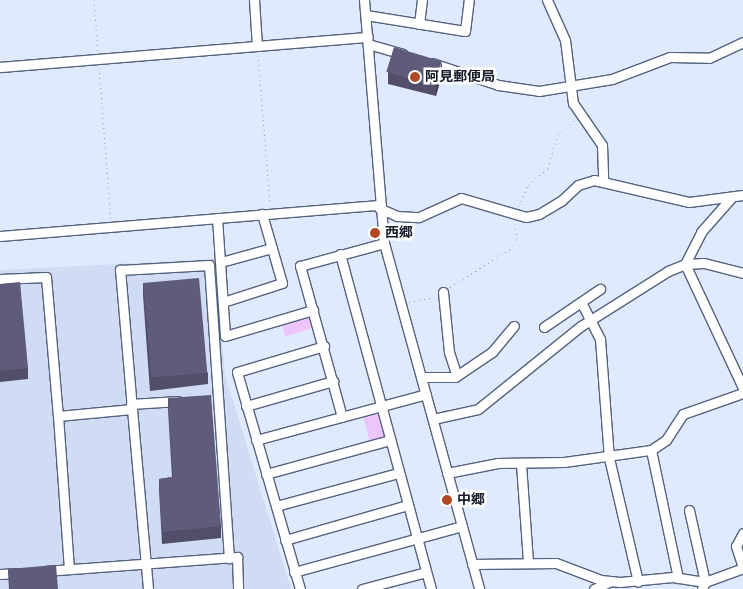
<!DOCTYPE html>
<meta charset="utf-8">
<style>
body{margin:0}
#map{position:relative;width:743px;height:589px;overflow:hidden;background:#dfeafe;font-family:"Fira Sans Condensed","Noto Sans JP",sans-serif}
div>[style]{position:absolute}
.built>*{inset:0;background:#d0dcf4}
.green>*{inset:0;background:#edc4fc;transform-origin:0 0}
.stream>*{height:2.5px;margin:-1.25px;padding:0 1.25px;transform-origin:1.25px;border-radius:1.25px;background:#3ea3b2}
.path>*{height:1px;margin-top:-0.5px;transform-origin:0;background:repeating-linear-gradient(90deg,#949dae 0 1px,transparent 0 5px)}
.roads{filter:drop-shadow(1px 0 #54627e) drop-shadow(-1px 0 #54627e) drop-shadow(0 1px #54627e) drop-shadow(0 -1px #54627e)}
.minor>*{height:9px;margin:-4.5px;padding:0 4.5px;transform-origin:4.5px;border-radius:4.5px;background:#fff}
.wall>*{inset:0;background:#524e69}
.shaded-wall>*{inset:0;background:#424055}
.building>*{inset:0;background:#5f5b7a;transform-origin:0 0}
.dots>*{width:14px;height:14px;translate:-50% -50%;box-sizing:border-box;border:2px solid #fff;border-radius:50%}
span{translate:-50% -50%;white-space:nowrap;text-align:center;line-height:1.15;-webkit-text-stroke:5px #fff;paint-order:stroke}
.poi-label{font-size:14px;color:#151b27;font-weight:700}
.left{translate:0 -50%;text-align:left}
</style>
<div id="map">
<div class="built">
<i style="clip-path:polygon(214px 259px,225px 375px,291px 589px,0 589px,0 270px)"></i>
</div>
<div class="green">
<i style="left:313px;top:310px;width:17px;height:34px;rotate:73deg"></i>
<i style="left:381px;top:406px;width:35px;height:20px;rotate:75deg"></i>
</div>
<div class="stream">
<i style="left:443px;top:412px;width:8px;rotate:-7deg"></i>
</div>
<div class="path">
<i style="left:94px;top:0;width:52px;rotate:85.6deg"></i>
<i style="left:258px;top:55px;width:150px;rotate:85.4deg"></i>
<i style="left:99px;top:68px;width:151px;rotate:85.5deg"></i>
<i style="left:519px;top:206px;width:23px;rotate:-67deg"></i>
<i style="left:528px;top:185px;width:26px;rotate:-40deg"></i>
<i style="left:548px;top:168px;width:35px;rotate:-74deg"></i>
<i style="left:558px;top:134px;width:22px;rotate:-39deg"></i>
<i style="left:450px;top:287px;width:71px;rotate:-32.3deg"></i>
<i style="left:510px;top:249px;width:12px;rotate:-55deg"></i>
<i style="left:517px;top:239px;width:15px;rotate:-98deg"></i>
<i style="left:409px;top:302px;width:25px;rotate:-11deg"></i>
</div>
<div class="roads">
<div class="minor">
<i style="left:254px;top:0;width:46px;rotate:86.3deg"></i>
<i style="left:364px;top:0;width:244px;rotate:85.3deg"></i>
<i style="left:384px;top:243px;width:359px;rotate:74.6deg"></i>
<i style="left:547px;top:0;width:44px;rotate:65.8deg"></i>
<i style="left:565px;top:40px;width:64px;rotate:82.8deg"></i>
<i style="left:573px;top:103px;width:51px;rotate:55.4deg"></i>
<i style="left:602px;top:145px;width:37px;rotate:88deg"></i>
<i style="left:366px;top:15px;width:100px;rotate:9.2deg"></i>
<i style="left:465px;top:31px;width:31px;rotate:-83deg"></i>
<i style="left:419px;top:24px;width:24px;rotate:-83deg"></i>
<i style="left:368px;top:44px;width:36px;rotate:16deg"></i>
<i style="left:432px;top:63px;width:70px;rotate:18.4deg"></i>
<i style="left:498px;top:85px;width:41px;rotate:8.3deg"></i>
<i style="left:539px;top:91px;width:74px;rotate:-9.3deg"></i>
<i style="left:612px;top:79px;width:62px;rotate:-20.8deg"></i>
<i style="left:670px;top:57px;width:39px;rotate:1deg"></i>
<i style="left:709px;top:58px;width:38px;rotate:-25deg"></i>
<i style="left:0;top:67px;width:369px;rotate:-4.7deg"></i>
<i style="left:379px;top:208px;width:20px;rotate:24deg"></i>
<i style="left:397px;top:216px;width:22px;rotate:3deg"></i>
<i style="left:419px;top:217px;width:46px;rotate:-24.3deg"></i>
<i style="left:461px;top:198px;width:68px;rotate:16.3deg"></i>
<i style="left:526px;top:217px;width:13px;rotate:-13deg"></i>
<i style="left:539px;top:214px;width:26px;rotate:-31deg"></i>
<i style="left:561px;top:201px;width:23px;rotate:-43deg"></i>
<i style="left:578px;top:185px;width:17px;rotate:-17deg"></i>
<i style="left:594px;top:180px;width:98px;rotate:13deg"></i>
<i style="left:689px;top:202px;width:54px;rotate:-7.4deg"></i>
<i style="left:217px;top:218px;width:118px;rotate:86.1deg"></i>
<i style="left:225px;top:336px;width:92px;rotate:-16.5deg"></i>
<i style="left:0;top:236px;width:380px;rotate:-4.7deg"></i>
<i style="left:340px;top:254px;width:347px;rotate:74.8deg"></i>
<i style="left:221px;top:262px;width:53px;rotate:-15.4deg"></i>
<i style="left:685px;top:264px;width:137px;rotate:64.9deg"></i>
<i style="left:685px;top:264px;width:36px;rotate:-63deg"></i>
<i style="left:701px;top:232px;width:45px;rotate:-48.6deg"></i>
<i style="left:0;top:279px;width:46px;rotate:-2.5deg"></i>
<i style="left:46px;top:277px;width:140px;rotate:85.1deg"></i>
<i style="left:443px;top:292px;width:60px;rotate:84.3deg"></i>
<i style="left:449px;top:352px;width:25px;rotate:72deg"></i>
<i style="left:223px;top:302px;width:62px;rotate:-17.9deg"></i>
<i style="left:282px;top:283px;width:72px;rotate:-106.2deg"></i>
<i style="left:581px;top:302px;width:42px;rotate:62.8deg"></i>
<i style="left:600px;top:339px;width:119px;rotate:85.7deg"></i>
<i style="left:609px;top:458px;width:127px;rotate:76.8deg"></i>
<i style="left:544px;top:327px;width:68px;rotate:-34.2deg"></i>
<i style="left:421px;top:377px;width:34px"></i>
<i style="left:455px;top:377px;width:45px;rotate:-34deg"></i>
<i style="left:492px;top:352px;width:34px;rotate:-50deg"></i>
<i style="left:131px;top:404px;width:47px;rotate:-3.7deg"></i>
<i style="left:246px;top:406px;width:91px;rotate:-16deg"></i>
<i style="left:132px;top:409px;width:140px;rotate:-94.9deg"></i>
<i style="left:120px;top:270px;width:89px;rotate:-3.2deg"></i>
<i style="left:209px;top:265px;width:294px;rotate:86.1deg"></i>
<i style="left:342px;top:417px;width:157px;rotate:-105.5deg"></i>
<i style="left:300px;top:266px;width:87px;rotate:-15.3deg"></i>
<i style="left:433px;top:419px;width:46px;rotate:-12.5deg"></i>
<i style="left:478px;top:409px;width:132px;rotate:-38.9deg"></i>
<i style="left:581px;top:326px;width:103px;rotate:-32.3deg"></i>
<i style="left:668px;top:271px;width:18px;rotate:-22deg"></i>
<i style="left:685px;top:264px;width:19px;rotate:-3deg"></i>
<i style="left:704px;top:263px;width:40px;rotate:14.4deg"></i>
<i style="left:256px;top:440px;width:176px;rotate:-15.1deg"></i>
<i style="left:651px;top:450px;width:131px;rotate:78.1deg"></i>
<i style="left:521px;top:464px;width:98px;rotate:85.9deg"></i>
<i style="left:447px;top:473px;width:52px;rotate:-11.1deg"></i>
<i style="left:498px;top:463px;width:66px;rotate:-0.9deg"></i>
<i style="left:564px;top:462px;width:88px;rotate:-7.9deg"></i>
<i style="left:651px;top:450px;width:18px;rotate:-34deg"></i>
<i style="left:666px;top:440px;width:31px;rotate:-57deg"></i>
<i style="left:683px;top:414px;width:64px;rotate:-19.3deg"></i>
<i style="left:266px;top:474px;width:129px;rotate:-15.3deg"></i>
<i style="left:276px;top:506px;width:126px;rotate:-15.1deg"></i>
<i style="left:689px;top:510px;width:74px;rotate:77.5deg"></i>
<i style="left:705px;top:582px;width:8px;rotate:113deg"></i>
<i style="left:743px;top:533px;width:15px;rotate:118deg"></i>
<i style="left:736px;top:546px;width:22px;rotate:72deg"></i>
<i style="left:285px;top:540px;width:128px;rotate:-15.9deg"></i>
<i style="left:472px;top:564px;width:84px;rotate:-0.7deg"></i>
<i style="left:556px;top:563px;width:48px;rotate:20.7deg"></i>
<i style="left:601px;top:580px;width:19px;rotate:6deg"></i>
<i style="left:620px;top:582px;width:53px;rotate:-5.4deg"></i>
<i style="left:673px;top:577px;width:32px;rotate:9deg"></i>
<i style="left:705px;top:582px;width:40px;rotate:-20.2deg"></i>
<i style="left:69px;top:569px;width:153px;rotate:-94.1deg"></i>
<i style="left:58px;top:416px;width:74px;rotate:-5.4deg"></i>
<i style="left:132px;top:409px;width:181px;rotate:84.9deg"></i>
<i style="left:45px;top:571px;width:193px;rotate:-4.2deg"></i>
<i style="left:237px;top:557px;width:32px;rotate:88deg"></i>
<i style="left:294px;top:572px;width:174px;rotate:-15.3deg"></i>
<i style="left:0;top:574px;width:20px;rotate:-3deg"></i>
<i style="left:300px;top:589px;width:226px;rotate:-106.2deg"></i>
<i style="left:237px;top:372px;width:91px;rotate:-16.6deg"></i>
<i style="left:362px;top:589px;width:66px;rotate:-14.9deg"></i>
<i style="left:594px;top:589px;width:19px;rotate:-25deg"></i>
</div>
</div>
<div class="wall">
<i style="clip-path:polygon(388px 72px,442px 74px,436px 96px,388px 84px)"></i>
<i style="clip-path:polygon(143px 283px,208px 373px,208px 384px,150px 391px,143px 295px)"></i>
<i style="clip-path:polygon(0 284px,28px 368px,28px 379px,0 382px)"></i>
<i style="clip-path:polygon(168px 398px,221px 526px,221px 538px,162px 544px,159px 490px,159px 479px,172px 477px,168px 410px)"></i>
<i style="clip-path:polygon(8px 569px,58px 589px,9px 589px)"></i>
</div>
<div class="shaded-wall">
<i style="clip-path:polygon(442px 62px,442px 74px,436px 96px,436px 84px)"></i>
</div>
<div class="building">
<i style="left:394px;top:47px;width:50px;height:26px;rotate:17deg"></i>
<i style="left:199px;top:278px;width:95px;height:56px;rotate:85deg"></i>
<i style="clip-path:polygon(20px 282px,28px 368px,0 371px,0 284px)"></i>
<i style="clip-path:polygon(211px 395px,221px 526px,162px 532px,159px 479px,173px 477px,168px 398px)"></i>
<i style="clip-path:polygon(56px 565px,58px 589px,10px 589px,8px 569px)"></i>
</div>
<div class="dots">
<i style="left:415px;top:77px;background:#b04826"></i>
<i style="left:375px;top:233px;background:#b04826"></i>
<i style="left:447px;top:500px;background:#b04826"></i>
</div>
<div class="poi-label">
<span class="left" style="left:425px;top:77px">阿見郵便局</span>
<span class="left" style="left:385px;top:233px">西郷</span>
<span class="left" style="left:457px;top:500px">中郷</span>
</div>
</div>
